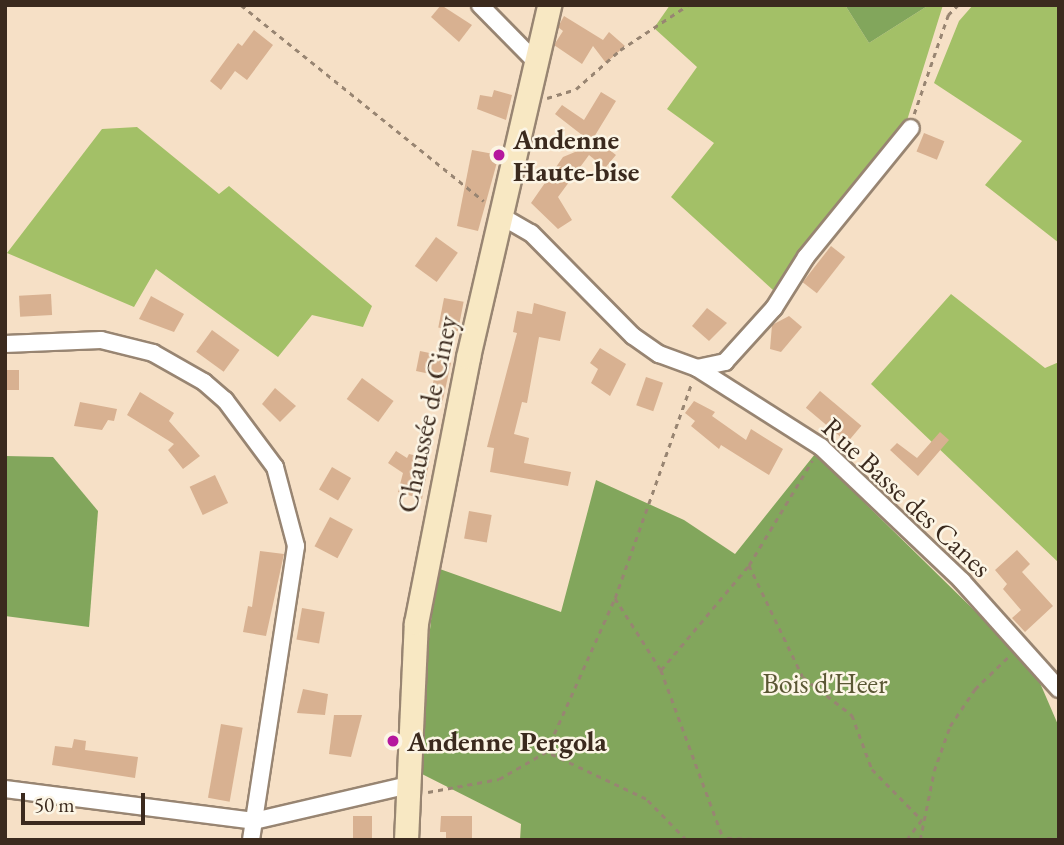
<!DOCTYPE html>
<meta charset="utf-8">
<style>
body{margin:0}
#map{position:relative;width:1064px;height:845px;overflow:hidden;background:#f6e0c6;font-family:"EB Garamond",serif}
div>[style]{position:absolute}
.green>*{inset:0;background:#a3c067}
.forest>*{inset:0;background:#82a65c}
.building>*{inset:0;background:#d8b191;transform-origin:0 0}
.path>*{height:2.5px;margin-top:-1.25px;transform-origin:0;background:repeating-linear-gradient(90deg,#988572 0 5px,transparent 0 10px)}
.roads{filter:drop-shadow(2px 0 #988572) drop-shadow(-2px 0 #988572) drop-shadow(0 2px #988572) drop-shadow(0 -2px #988572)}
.minor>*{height:16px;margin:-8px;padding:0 8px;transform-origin:8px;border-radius:8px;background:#fff}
.secondary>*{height:23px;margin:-11.5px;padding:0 11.5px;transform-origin:11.5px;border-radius:11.5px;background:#f8e8c3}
.dots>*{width:19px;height:19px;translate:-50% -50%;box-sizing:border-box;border:4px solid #fcf5e5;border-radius:50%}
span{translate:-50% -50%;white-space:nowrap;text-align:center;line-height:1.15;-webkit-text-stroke:5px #fcf5e5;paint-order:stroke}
.poi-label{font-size:28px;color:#3b2a1e;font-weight:700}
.left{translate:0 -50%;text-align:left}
.street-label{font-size:28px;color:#3b2a1e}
.park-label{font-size:28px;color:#5a5734}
.frame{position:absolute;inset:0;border:7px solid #3b2a1e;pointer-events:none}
.scale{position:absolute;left:21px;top:793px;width:124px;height:32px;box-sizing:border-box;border:4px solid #3b2a1e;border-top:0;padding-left:9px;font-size:21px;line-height:24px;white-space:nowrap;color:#3b2a1e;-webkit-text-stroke:5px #fcf5e5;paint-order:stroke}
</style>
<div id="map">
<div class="green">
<i style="clip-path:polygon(670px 5px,845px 5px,869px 43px,929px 5px,943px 5px,904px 130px,773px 290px,671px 197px,714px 143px,667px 109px,697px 67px,654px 28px)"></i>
<i style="clip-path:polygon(973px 5px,1059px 5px,1059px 243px,985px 185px,1022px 141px,934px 83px,959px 21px)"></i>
<i style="clip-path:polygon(137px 127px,219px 194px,229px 186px,372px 306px,363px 327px,312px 315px,278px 357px,156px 269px,134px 307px,7px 253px,102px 129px)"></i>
<i style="clip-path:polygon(951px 294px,1045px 368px,1059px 362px,1059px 563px,871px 384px)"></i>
</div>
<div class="forest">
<i style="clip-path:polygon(845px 5px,929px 5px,869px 43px)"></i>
<i style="clip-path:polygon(815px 454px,1034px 669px,1059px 727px,1059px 840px,520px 840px,521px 824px,414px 770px,437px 568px,561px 612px,596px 480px,684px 520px,735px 554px)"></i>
<i style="clip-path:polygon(5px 456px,53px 457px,98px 511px,89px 627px,5px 616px)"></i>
</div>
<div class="building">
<i style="clip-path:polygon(441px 5px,472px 25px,459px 42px,431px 17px)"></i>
<i style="clip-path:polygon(564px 16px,603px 40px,609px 32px,625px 46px,606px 63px,593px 46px,582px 64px,554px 45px,563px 31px,558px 27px)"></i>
<i style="clip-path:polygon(254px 30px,273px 45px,247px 80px,235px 71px,221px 90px,210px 81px,238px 43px,242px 46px)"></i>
<i style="clip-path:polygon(494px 90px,512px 95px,506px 120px,477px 109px,480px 95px,492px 97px)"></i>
<i style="clip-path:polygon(601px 92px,616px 101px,591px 142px,555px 114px,562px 105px,584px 120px)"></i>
<i style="left:924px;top:133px;width:22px;height:20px;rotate:22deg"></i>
<i style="clip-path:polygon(599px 142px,616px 155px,605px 168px,589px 155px,558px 197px,572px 220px,558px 229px,531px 203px,563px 157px)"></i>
<i style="clip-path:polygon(472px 150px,499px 155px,478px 231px,457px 226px)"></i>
<i style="left:436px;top:237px;width:27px;height:36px;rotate:36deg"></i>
<i style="left:831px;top:246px;width:18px;height:46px;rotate:38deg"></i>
<i style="left:51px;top:294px;width:21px;height:32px;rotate:87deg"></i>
<i style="clip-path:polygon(151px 296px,184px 314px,174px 332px,139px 319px)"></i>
<i style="left:444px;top:298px;width:20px;height:30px;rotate:11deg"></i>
<i style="clip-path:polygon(534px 303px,566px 312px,560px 341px,539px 337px,527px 403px,522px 402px,514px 434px,529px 438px,524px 463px,571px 472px,568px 486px,490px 472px,494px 448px,487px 447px,517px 333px,513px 332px,517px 311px,532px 314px)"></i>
<i style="clip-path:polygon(707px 308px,727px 323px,709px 341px,692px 326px)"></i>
<i style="clip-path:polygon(789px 316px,802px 327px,781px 352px,770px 349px,772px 325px)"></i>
<i style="left:212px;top:330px;width:34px;height:27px;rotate:36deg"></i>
<i style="clip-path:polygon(600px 348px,626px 364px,610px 396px,591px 383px,598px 369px,590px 363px)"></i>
<i style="clip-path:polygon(420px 351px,444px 356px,451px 363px,442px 404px,429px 398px,435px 375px,416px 371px)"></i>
<i style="left:5px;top:370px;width:14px;height:20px"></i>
<i style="left:646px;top:377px;width:18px;height:30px;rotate:19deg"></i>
<i style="left:362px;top:378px;width:39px;height:26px;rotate:36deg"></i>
<i style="clip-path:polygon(275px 388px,296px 406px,280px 422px,262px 404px)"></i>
<i style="left:820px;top:391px;width:54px;height:22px;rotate:40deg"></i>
<i style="clip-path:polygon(140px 392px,174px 413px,169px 421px,200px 456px,183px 469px,168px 450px,174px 444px,127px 415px)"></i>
<i style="clip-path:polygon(694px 401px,715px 412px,712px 416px,746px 440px,751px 429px,783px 449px,769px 475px,721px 445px,719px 449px,691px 426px,695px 421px,685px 413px)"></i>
<i style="clip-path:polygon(80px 402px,117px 409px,114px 421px,108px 420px,102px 430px,74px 426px)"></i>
<i style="clip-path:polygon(940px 432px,949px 440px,918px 476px,890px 450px,897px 443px,917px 458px)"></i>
<i style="clip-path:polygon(396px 451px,407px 458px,409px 454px,430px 459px,422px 499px,398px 492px,403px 473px,388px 463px)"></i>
<i style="left:332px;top:467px;width:22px;height:26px;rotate:30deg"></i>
<i style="left:215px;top:475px;width:31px;height:28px;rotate:65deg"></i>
<i style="left:469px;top:511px;width:23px;height:28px;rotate:10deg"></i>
<i style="left:330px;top:517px;width:26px;height:33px;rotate:28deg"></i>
<i style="clip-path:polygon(1017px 550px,1030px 564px,1022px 572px,1053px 606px,1025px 632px,1012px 618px,1021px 610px,1003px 589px,1007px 584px,995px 570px)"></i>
<i style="clip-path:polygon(260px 551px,284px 554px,266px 636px,243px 632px,248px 606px,252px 607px)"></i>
<i style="left:302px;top:608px;width:23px;height:32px;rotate:10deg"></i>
<i style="clip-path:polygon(303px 689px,328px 694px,325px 715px,297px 713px)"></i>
<i style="clip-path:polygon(334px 715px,362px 715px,351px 757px,329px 754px)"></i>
<i style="left:221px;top:724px;width:22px;height:75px;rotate:10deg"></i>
<i style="clip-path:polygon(74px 739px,86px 741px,85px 750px,138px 757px,135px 778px,52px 765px,55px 746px,72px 748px)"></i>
<i style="left:353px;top:816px;width:19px;height:24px"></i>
<i style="clip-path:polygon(441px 816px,472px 816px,472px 840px,446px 840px,446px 832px,440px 832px)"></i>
</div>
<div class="path">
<i style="left:241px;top:5px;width:312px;rotate:38.9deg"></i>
<i style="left:547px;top:98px;width:30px;rotate:-17deg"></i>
<i style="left:576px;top:89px;width:59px;rotate:-41.6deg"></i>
<i style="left:620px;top:50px;width:82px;rotate:-33.5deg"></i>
<i style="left:914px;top:114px;width:105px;rotate:-71deg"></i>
<i style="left:948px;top:15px;width:14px;rotate:-45deg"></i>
<i style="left:749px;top:565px;width:124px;rotate:64.3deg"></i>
<i style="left:803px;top:677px;width:62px;rotate:37.8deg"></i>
<i style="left:852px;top:715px;width:58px;rotate:69.7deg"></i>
<i style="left:872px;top:769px;width:71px;rotate:45.6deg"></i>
<i style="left:922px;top:820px;width:25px;rotate:127deg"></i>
<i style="left:615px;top:598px;width:85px;rotate:57.4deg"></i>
<i style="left:661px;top:670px;width:181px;rotate:69.7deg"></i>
<i style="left:661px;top:670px;width:137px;rotate:-50deg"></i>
<i style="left:749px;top:565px;width:122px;rotate:-58.8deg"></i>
<i style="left:428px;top:792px;width:72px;rotate:-10.4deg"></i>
<i style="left:499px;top:779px;width:54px;rotate:-29.9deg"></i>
<i style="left:727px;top:838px;width:76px;rotate:1.5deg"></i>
<i style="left:686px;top:840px;width:57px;rotate:-134.3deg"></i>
<i style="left:646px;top:799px;width:110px;rotate:-154.8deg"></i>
<i style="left:546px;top:752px;width:169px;rotate:-65.9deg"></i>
<i style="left:615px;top:598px;width:227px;rotate:-70.4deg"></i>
<i style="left:920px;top:840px;width:70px;rotate:-78.5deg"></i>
<i style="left:934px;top:771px;width:48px;rotate:-70.4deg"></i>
<i style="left:950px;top:726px;width:45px;rotate:-56deg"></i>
<i style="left:975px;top:689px;width:47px;rotate:-44.1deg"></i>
</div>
<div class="roads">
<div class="minor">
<i style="left:480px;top:5px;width:80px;rotate:45.5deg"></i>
<i style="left:501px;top:216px;width:34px;rotate:30deg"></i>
<i style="left:531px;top:233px;width:145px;rotate:45.3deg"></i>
<i style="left:633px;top:336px;width:32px;rotate:35deg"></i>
<i style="left:659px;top:354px;width:40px;rotate:20.2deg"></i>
<i style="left:697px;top:368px;width:29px;rotate:-12deg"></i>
<i style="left:725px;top:362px;width:73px;rotate:-47.8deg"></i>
<i style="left:774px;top:308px;width:60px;rotate:-57.9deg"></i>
<i style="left:806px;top:257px;width:166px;rotate:-50.9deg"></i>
<i style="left:5px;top:344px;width:96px;rotate:-2.4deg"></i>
<i style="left:101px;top:340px;width:54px;rotate:14deg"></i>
<i style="left:153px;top:353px;width:59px;rotate:29.6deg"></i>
<i style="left:204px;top:382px;width:28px;rotate:41deg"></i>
<i style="left:225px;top:400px;width:84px;rotate:53.3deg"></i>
<i style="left:275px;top:467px;width:82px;rotate:75.1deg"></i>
<i style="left:296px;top:546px;width:297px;rotate:98.7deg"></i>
<i style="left:697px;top:368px;width:147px;rotate:32.5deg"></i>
<i style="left:821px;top:447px;width:195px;rotate:43.5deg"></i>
<i style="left:962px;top:581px;width:145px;rotate:48.1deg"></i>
<i style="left:5px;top:789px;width:251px;rotate:7.3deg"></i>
<i style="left:254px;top:821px;width:155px;rotate:-13.1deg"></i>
</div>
<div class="secondary">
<i style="left:406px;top:840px;width:217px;rotate:-87.4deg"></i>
<i style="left:416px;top:623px;width:271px;rotate:-78.9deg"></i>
<i style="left:468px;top:357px;width:361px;rotate:-77deg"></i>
</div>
</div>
<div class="dots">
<i style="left:499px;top:155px;background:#b5179e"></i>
<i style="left:393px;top:741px;background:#b5179e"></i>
</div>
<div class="poi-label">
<span class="left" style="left:513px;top:155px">Andenne<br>Haute-bise</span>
<span class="left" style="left:407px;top:741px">Andenne Pergola</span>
</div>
<div class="street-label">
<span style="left:427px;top:414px;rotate:-78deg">Chaussée de Ciney</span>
<span style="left:907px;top:497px;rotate:43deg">Rue Basse des Canes</span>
</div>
<div class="park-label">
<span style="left:825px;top:683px">Bois d'Heer</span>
</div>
<div class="frame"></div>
<div class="scale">50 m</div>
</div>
